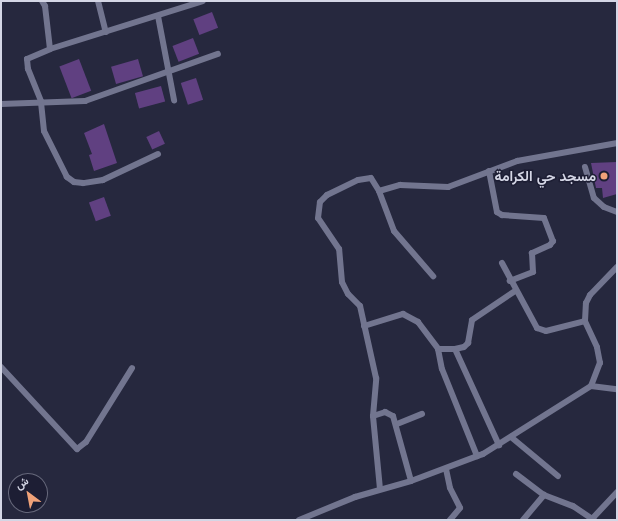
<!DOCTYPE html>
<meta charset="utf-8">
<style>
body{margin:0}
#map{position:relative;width:618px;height:521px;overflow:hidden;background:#26283e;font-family:"Work Sans",Vazirmatn,sans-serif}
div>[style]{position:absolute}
.building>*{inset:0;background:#604081;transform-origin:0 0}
.street>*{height:6px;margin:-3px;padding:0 3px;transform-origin:3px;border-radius:3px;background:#72758f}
.dots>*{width:11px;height:11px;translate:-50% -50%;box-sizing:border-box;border:2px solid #1d1e34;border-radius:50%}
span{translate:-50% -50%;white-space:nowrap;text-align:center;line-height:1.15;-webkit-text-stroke:3px #1d1e34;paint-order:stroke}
.poi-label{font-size:14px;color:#d4d6e5;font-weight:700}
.right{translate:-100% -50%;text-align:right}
.frame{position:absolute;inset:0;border:2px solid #d4d6e5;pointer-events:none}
.north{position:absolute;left:8px;top:473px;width:40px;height:40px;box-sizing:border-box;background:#1d1e34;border:1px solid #66687b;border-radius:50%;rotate:328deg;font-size:11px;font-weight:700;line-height:16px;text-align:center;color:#d4d6e5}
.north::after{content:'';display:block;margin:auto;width:14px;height:18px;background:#f0a279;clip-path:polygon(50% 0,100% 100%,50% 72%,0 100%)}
</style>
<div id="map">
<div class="building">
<i style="left:212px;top:12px;width:17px;height:20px;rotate:69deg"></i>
<i style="left:193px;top:38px;width:17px;height:22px;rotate:69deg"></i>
<i style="left:79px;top:59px;width:34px;height:21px;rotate:69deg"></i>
<i style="left:138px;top:59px;width:18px;height:28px;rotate:74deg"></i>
<i style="left:196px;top:78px;width:23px;height:16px;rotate:72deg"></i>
<i style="left:161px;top:86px;width:16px;height:27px;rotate:75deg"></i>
<i style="clip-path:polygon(104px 124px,117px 163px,94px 171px,89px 155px,92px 154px,84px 133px)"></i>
<i style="left:159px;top:131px;width:14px;height:14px;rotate:65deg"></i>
<i style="clip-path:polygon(617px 162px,617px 194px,603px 198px,602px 188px,596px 188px,591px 163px)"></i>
<i style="left:104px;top:197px;width:20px;height:16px;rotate:70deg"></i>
</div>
<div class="street">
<i style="left:42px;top:1px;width:6px;rotate:59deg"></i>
<i style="left:45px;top:6px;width:43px;rotate:83.4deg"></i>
<i style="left:98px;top:1px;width:32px;rotate:76deg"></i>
<i style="left:158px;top:16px;width:86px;rotate:79.2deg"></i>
<i style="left:1px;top:104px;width:84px;rotate:-2deg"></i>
<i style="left:85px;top:101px;width:141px;rotate:-19.5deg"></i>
<i style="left:158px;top:154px;width:61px;rotate:154.7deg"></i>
<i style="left:103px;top:180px;width:20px;rotate:171deg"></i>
<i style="left:83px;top:183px;width:9px;rotate:-174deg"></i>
<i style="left:74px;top:182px;width:9px;rotate:-144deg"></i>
<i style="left:67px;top:177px;width:51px;rotate:-116.6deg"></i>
<i style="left:44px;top:131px;width:30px;rotate:-96deg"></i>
<i style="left:41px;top:101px;width:35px;rotate:-112deg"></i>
<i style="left:28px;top:69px;width:10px;rotate:-96deg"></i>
<i style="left:27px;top:59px;width:25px;rotate:-23deg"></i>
<i style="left:50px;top:49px;width:160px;rotate:-17.4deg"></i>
<i style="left:585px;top:167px;width:32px;rotate:74deg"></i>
<i style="left:594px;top:198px;width:13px;rotate:42deg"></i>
<i style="left:604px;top:207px;width:14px;rotate:21deg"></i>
<i style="left:489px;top:171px;width:42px;rotate:79deg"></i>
<i style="left:497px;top:212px;width:6px;rotate:31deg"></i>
<i style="left:502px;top:215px;width:42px;rotate:4.1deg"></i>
<i style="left:544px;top:218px;width:25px;rotate:69deg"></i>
<i style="left:553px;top:241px;width:5px;rotate:127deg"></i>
<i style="left:550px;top:245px;width:20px;rotate:156deg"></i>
<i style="left:532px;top:253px;width:19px;rotate:87deg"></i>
<i style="left:533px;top:272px;width:25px;rotate:159deg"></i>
<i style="left:379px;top:191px;width:22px;rotate:-16deg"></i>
<i style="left:400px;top:185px;width:48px;rotate:2.4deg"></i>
<i style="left:448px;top:187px;width:74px;rotate:-20.6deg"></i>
<i style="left:517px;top:161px;width:102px;rotate:-10.2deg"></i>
<i style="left:502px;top:263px;width:74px;rotate:61.7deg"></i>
<i style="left:537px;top:328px;width:9px;rotate:18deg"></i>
<i style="left:546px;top:331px;width:40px;rotate:-14.4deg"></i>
<i style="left:364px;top:326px;width:41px;rotate:-17.1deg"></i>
<i style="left:403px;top:314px;width:17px;rotate:28deg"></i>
<i style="left:418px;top:322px;width:34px;rotate:53deg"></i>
<i style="left:438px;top:349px;width:20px;rotate:79deg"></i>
<i style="left:442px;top:369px;width:94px;rotate:68.1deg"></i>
<i style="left:438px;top:349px;width:17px"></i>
<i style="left:455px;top:349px;width:106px;rotate:65.4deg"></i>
<i style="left:455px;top:349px;width:9px;rotate:-13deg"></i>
<i style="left:464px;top:347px;width:6px;rotate:-45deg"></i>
<i style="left:468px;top:343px;width:23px;rotate:-80deg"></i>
<i style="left:472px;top:320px;width:52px;rotate:-34deg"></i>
<i style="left:1px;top:367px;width:112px;rotate:47.2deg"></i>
<i style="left:77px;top:449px;width:11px;rotate:-38deg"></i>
<i style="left:86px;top:442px;width:87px;rotate:-58.1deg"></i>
<i style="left:591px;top:386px;width:26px;rotate:7deg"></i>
<i style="left:373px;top:416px;width:13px;rotate:-18deg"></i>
<i style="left:385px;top:412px;width:9px;rotate:27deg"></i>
<i style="left:393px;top:416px;width:67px;rotate:74.5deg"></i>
<i style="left:397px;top:424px;width:27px;rotate:-22deg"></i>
<i style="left:511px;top:437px;width:61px;rotate:39.7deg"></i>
<i style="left:446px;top:469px;width:19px;rotate:78deg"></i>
<i style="left:450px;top:488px;width:22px;rotate:63deg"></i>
<i style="left:460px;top:508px;width:16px;rotate:130deg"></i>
<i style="left:516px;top:474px;width:35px;rotate:37deg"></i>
<i style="left:544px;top:495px;width:31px;rotate:21deg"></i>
<i style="left:573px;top:506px;width:25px;rotate:34deg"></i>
<i style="left:380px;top:489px;width:73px;rotate:-95.5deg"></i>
<i style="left:373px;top:416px;width:38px;rotate:-85deg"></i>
<i style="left:376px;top:378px;width:74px;rotate:-102.5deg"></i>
<i style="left:360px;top:306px;width:17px;rotate:-135deg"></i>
<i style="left:348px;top:294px;width:13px;rotate:-117deg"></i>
<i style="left:342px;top:282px;width:33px;rotate:-95deg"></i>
<i style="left:339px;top:249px;width:37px;rotate:-124deg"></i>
<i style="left:318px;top:218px;width:16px;rotate:-83deg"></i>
<i style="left:320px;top:202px;width:10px;rotate:-45deg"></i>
<i style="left:327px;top:195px;width:34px;rotate:-26deg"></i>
<i style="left:358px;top:180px;width:13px;rotate:-9deg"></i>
<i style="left:371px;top:178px;width:15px;rotate:58deg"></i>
<i style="left:379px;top:191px;width:43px;rotate:69.4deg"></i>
<i style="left:394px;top:231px;width:60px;rotate:49.1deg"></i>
<i style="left:299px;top:520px;width:61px;rotate:-22.3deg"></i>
<i style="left:355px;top:497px;width:58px;rotate:-15.9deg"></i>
<i style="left:411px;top:481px;width:77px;rotate:-20.6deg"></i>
<i style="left:483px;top:454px;width:128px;rotate:-32.2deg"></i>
<i style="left:591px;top:386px;width:25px;rotate:-69deg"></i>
<i style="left:600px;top:363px;width:16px;rotate:-101deg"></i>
<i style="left:597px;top:347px;width:29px;rotate:-115deg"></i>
<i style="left:585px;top:321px;width:18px;rotate:-87deg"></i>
<i style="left:586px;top:303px;width:9px;rotate:-63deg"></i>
<i style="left:590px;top:295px;width:39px;rotate:-46deg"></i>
<i style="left:523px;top:520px;width:33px;rotate:-50deg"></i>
<i style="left:591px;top:520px;width:38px;rotate:-47deg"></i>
</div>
<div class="dots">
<i style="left:604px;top:176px;background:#f0a279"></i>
</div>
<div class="poi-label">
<span class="right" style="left:596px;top:176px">مسجد حي الكرامة</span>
</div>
<div class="frame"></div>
<div class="north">ش</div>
</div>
